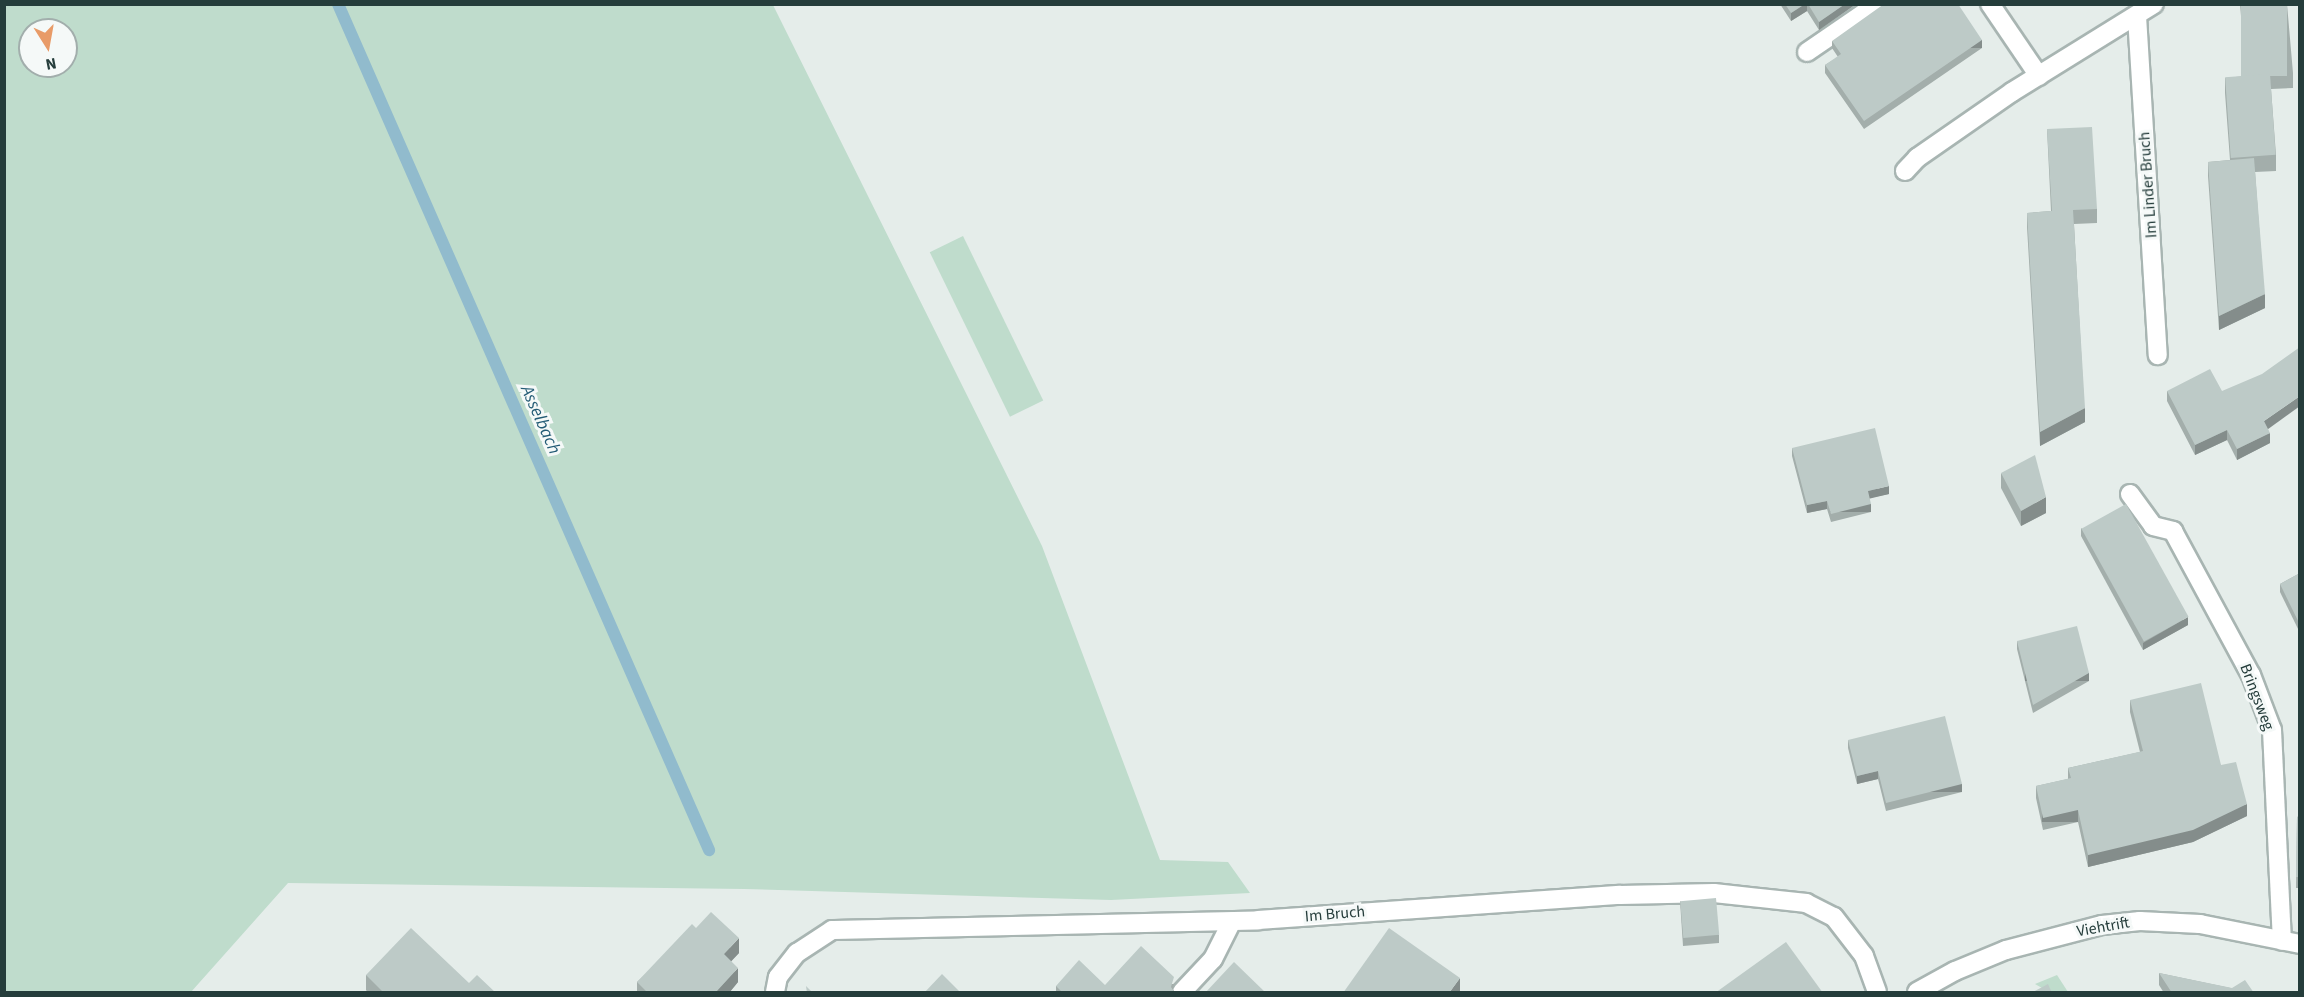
<!DOCTYPE html>
<style>
body{margin:0}
#map{position:relative;width:2304px;height:997px;overflow:hidden;background:#e5edea;font-family:"Source Sans 3",sans-serif}
div>[style]{position:absolute}
.green>*{inset:0;background:#bfdccc;transform-origin:0 0}
.stream>*{height:12px;margin:-6px;padding:0 6px;transform-origin:6px;border-radius:6px;background:#91bbcd}
.roads{filter:drop-shadow(2px 0 #a8b5b2) drop-shadow(-2px 0 #a8b5b2) drop-shadow(0 2px #a8b5b2) drop-shadow(0 -2px #a8b5b2)}
.lane>*{height:18px;margin:-9px;padding:0 9px;transform-origin:9px;border-radius:9px;background:#fff}
.street>*{height:18px;margin:-9px;padding:0 9px;transform-origin:9px;border-radius:9px;background:#fff}
.wall>*{inset:0;background:#a3aeab}
.shaded-wall>*{inset:0;background:#848d8b;transform-origin:0 0}
.building>*{inset:0;background:#bdcac7;transform-origin:0 0}
span{translate:-50% -50%;white-space:nowrap;text-align:center;line-height:1.15;-webkit-text-stroke:6px #f5f9f8;paint-order:stroke}
.street-label{font-size:16px;color:#253d3b}
.water-label{font-size:18px;color:#235b75;font-style:italic}
.frame{position:absolute;inset:0;border:6px solid #253d3b;pointer-events:none}
.north{position:absolute;left:18px;top:18px;width:60px;height:60px;box-sizing:border-box;background:#f5f9f8;border:2px solid #a2aeac;border-radius:50%;rotate:169deg;font-size:16px;font-weight:700;line-height:24px;text-align:center;color:#253d3b}
.north::after{content:'';display:block;margin:auto;width:21px;height:27px;background:#e89b68;clip-path:polygon(50% 0,100% 100%,50% 72%,0 100%)}
</style>
<div id="map">
<div class="green">
<i style="clip-path:polygon(evenodd,5px 4px,773px 5px,1042px 546px,1160px 860px,1228px 862px,1250px 893px,1111px 900px,744px 889px,288px 883px,191px 992px,5px 992px,5px 4px,30px 30px,66px 30px,66px 66px,30px 66px,30px 30px)"></i>
<i style="left:963px;top:236px;width:183px;height:37px;rotate:64deg"></i>
<i style="clip-path:polygon(2057px 975px,2068px 992px,2049px 992px,2035px 984px)"></i>
</div>
<div class="stream">
<i style="left:338px;top:4px;width:924px;rotate:66.32deg"></i>
</div>
<div class="roads">
<div class="lane">
<i style="left:1807px;top:52px;width:85px;rotate:-34.4deg"></i>
<i style="left:1182px;top:992px;width:45px;rotate:-46.8deg"></i>
<i style="left:1213px;top:959px;width:42px;rotate:-63.4deg"></i>
</div>
<div class="street">
<i style="left:1990px;top:4px;width:87px;rotate:55.8deg"></i>
<i style="left:2137px;top:16px;width:340px;rotate:86.5deg"></i>
<i style="left:1905px;top:171px;width:18px;rotate:-47deg"></i>
<i style="left:1917px;top:158px;width:116px;rotate:-34.8deg"></i>
<i style="left:2012px;top:92px;width:167px;rotate:-31.8deg"></i>
<i style="left:2130px;top:494px;width:39px;rotate:54deg"></i>
<i style="left:2153px;top:526px;width:21px;rotate:14deg"></i>
<i style="left:2173px;top:531px;width:164px;rotate:61.6deg"></i>
<i style="left:2251px;top:675px;width:59px;rotate:69.1deg"></i>
<i style="left:2272px;top:730px;width:211px;rotate:87.3deg"></i>
<i style="left:775px;top:992px;width:15px;rotate:-79deg"></i>
<i style="left:778px;top:977px;width:31px;rotate:-52deg"></i>
<i style="left:797px;top:953px;width:42px;rotate:-33.3deg"></i>
<i style="left:832px;top:930px;width:426px;rotate:-1.3deg"></i>
<i style="left:1258px;top:920px;width:363px;rotate:-4deg"></i>
<i style="left:1620px;top:895px;width:94px;rotate:-1.2deg"></i>
<i style="left:1714px;top:893px;width:93px;rotate:6.2deg"></i>
<i style="left:1806px;top:903px;width:31px;rotate:27deg"></i>
<i style="left:1834px;top:917px;width:49px;rotate:52.4deg"></i>
<i style="left:1864px;top:956px;width:38px;rotate:70deg"></i>
<i style="left:1917px;top:992px;width:43px;rotate:-28.9deg"></i>
<i style="left:1955px;top:971px;width:55px;rotate:-22.4deg"></i>
<i style="left:2006px;top:950px;width:99px;rotate:-14.6deg"></i>
<i style="left:2102px;top:925px;width:38px;rotate:-6deg"></i>
<i style="left:2140px;top:921px;width:60px;rotate:2.9deg"></i>
<i style="left:2200px;top:924px;width:102px;rotate:11.3deg"></i>
</div>
</div>
<div class="wall">
<i style="clip-path:polygon(1780px 4px,1856px 4px,1819px 30px,1807px 11px,1791px 21px)"></i>
<i style="clip-path:polygon(2240px 4px,2287px 4px,2293px 73px,2293px 88px,2271px 89px,2276px 155px,2276px 171px,2255px 172px,2265px 308px,2219px 330px,2208px 176px,2208px 162px,2230px 160px,2225px 93px,2225px 78px,2246px 76px)"></i>
<i style="clip-path:polygon(1832px 41px,1982px 48px,1864px 129px,1825px 73px,1825px 65px,1838px 57px,1832px 48px)"></i>
<i style="clip-path:polygon(2047px 129px,2097px 209px,2097px 223px,2074px 224px,2085px 422px,2040px 446px,2027px 227px,2027px 213px,2051px 211px)"></i>
<i style="clip-path:polygon(2167px 391px,2222px 391px,2268px 429px,2270px 443px,2237px 460px,2227px 440px,2195px 455px,2167px 401px)"></i>
<i style="clip-path:polygon(1792px 448px,1889px 494px,1869px 498px,1871px 512px,1831px 522px,1827px 509px,1807px 513px,1792px 456px)"></i>
<i style="clip-path:polygon(2001px 473px,2046px 513px,2021px 526px,2001px 488px)"></i>
<i style="clip-path:polygon(2081px 528px,2188px 625px,2143px 650px,2081px 536px)"></i>
<i style="clip-path:polygon(2300px 573px,2300px 633px,2280px 592px,2280px 584px)"></i>
<i style="clip-path:polygon(2017px 641px,2089px 681px,2033px 713px,2017px 649px)"></i>
<i style="clip-path:polygon(2130px 700px,2221px 765px,2247px 816px,2193px 842px,2088px 867px,2078px 822px,2043px 830px,2036px 798px,2036px 786px,2068px 779px,2068px 768px,2140px 752px,2130px 712px)"></i>
<i style="clip-path:polygon(1848px 740px,1962px 792px,1886px 811px,1878px 779px,1857px 784px,1848px 748px)"></i>
<i style="clip-path:polygon(2300px 816px,2300px 888px,2296px 888px,2297px 817px)"></i>
<i style="clip-path:polygon(1680px 901px,1719px 935px,1719px 943px,1683px 946px)"></i>
<i style="clip-path:polygon(696px 928px,739px 953px,731px 961px,738px 982px,729px 993px,637px 993px,637px 982px)"></i>
<i style="clip-path:polygon(2159px 973px,2254px 993px,2164px 993px,2159px 985px)"></i>
<i style="clip-path:polygon(366px 975px,469px 983px,496px 993px,368px 993px,366px 990px)"></i>
<i style="clip-path:polygon(1174px 984px,1173px 989px,1175px 993px,1056px 993px,1056px 986px,1105px 985px)"></i>
</div>
<div class="shaded-wall">
<i style="clip-path:polygon(1805px 4px,1807px 4px,1807px 11px,1791px 21px,1791px 13px)"></i>
<i style="clip-path:polygon(1845px 4px,1856px 4px,1819px 30px,1819px 22px)"></i>
<i style="left:1982px;top:40px;width:8px;height:143px;rotate:90deg"></i>
<i style="clip-path:polygon(2265px 294px,2265px 308px,2219px 330px,2219px 316px)"></i>
<i style="clip-path:polygon(2300px 396px,2300px 406px,2264px 432px,2264px 421px)"></i>
<i style="clip-path:polygon(2085px 408px,2085px 422px,2040px 446px,2040px 432px)"></i>
<i style="clip-path:polygon(2227px 430px,2227px 440px,2195px 455px,2195px 445px)"></i>
<i style="clip-path:polygon(2270px 433px,2270px 443px,2237px 460px,2237px 449px)"></i>
<i style="clip-path:polygon(1889px 486px,1889px 494px,1868px 499px,1868px 491px)"></i>
<i style="clip-path:polygon(2046px 497px,2046px 513px,2021px 526px,2021px 511px)"></i>
<i style="clip-path:polygon(1827px 501px,1827px 509px,1807px 513px,1807px 505px)"></i>
<i style="left:1871px;top:504px;width:8px;height:41px;rotate:90deg"></i>
<i style="clip-path:polygon(2188px 617px,2188px 625px,2143px 650px,2143px 643px)"></i>
<i style="left:2089px;top:673px;width:8px;height:64px;rotate:90deg"></i>
<i style="clip-path:polygon(1878px 771px,1878px 779px,1857px 784px,1857px 776px)"></i>
<i style="left:1962px;top:784px;width:8px;height:78px;rotate:90deg"></i>
<i style="clip-path:polygon(2247px 804px,2247px 816px,2193px 842px,2088px 867px,2088px 855px)"></i>
<i style="left:2078px;top:810px;width:12px;height:36px;rotate:90deg"></i>
<i style="clip-path:polygon(739px 938px,739px 953px,724px 969px,724px 954px)"></i>
<i style="clip-path:polygon(738px 968px,738px 982px,729px 993px,715px 993px)"></i>
<i style="clip-path:polygon(1460px 978px,1460px 993px,1449px 993px)"></i>
</div>
<div class="building">
<i style="clip-path:polygon(1785px 4px,1805px 4px,1791px 13px)"></i>
<i style="clip-path:polygon(1808px 4px,1845px 4px,1819px 22px)"></i>
<i style="clip-path:polygon(1884px 4px,1958px 4px,1982px 40px,1864px 121px,1825px 65px,1841px 54px,1832px 41px)"></i>
<i style="left:2241px;top:4px;width:46px;height:72px"></i>
<i style="left:2270px;top:74px;width:81px;height:45px;rotate:86deg"></i>
<i style="clip-path:polygon(2092px 127px,2097px 209px,2073px 210px,2085px 408px,2040px 432px,2027px 213px,2062px 210px,2052px 211px,2047px 129px)"></i>
<i style="clip-path:polygon(2254px 158px,2265px 294px,2219px 316px,2208px 162px)"></i>
<i style="clip-path:polygon(2300px 347px,2300px 396px,2264px 421px,2270px 433px,2237px 449px,2227px 430px,2195px 445px,2167px 391px,2210px 369px,2222px 391px,2262px 374px)"></i>
<i style="clip-path:polygon(1875px 428px,1889px 486px,1868px 491px,1871px 504px,1831px 514px,1827px 501px,1807px 505px,1792px 448px)"></i>
<i style="clip-path:polygon(2035px 455px,2046px 497px,2021px 511px,2001px 473px)"></i>
<i style="left:2126px;top:504px;width:129px;height:51px;rotate:61deg"></i>
<i style="clip-path:polygon(2300px 573px,2300px 625px,2280px 584px)"></i>
<i style="clip-path:polygon(2077px 626px,2089px 673px,2033px 705px,2017px 641px)"></i>
<i style="clip-path:polygon(2201px 683px,2221px 765px,2236px 762px,2247px 804px,2193px 830px,2088px 855px,2078px 810px,2043px 818px,2036px 786px,2071px 778px,2068px 768px,2143px 751px,2130px 700px)"></i>
<i style="clip-path:polygon(1945px 716px,1962px 784px,1886px 803px,1878px 771px,1857px 776px,1848px 740px)"></i>
<i style="clip-path:polygon(2300px 816px,2300px 877px,2296px 877px,2297px 817px)"></i>
<i style="left:1716px;top:898px;width:37px;height:36px;rotate:85deg"></i>
<i style="clip-path:polygon(711px 912px,739px 938px,724px 954px,738px 968px,715px 993px,648px 993px,637px 982px,692px 924px,696px 928px)"></i>
<i style="clip-path:polygon(411px 928px,469px 983px,477px 975px,496px 993px,384px 993px,366px 975px)"></i>
<i style="clip-path:polygon(1389px 928px,1460px 978px,1449px 993px,1343px 993px)"></i>
<i style="clip-path:polygon(1786px 942px,1823px 993px,1715px 993px)"></i>
<i style="clip-path:polygon(1141px 946px,1174px 977px,1171px 987px,1175px 993px,1063px 993px,1056px 986px,1079px 960px,1105px 985px)"></i>
<i style="clip-path:polygon(1234px 962px,1266px 993px,1205px 993px)"></i>
<i style="clip-path:polygon(2159px 973px,2232px 988px,2245px 980px,2254px 993px,2172px 993px)"></i>
<i style="clip-path:polygon(942px 974px,961px 993px,924px 993px)"></i>
<i style="clip-path:polygon(2048px 984px,2052px 993px,2031px 993px)"></i>
<i style="clip-path:polygon(806px 986px,813px 993px,807px 993px)"></i>
</div>
<div class="street-label">
<span style="left:2148px;top:185px;rotate:-94deg">Im Linder Bruch</span>
<span style="left:2257px;top:697px;rotate:69deg">Bringsweg</span>
<span style="left:1335px;top:914px;rotate:-5deg">Im Bruch</span>
<span style="left:2103px;top:927px;rotate:-10deg">Viehtrift</span>
</div>
<div class="water-label">
<span style="left:540px;top:420px;rotate:66deg">Asselbach</span>
</div>
<div class="frame"></div>
<div class="north">N</div>
</div>
